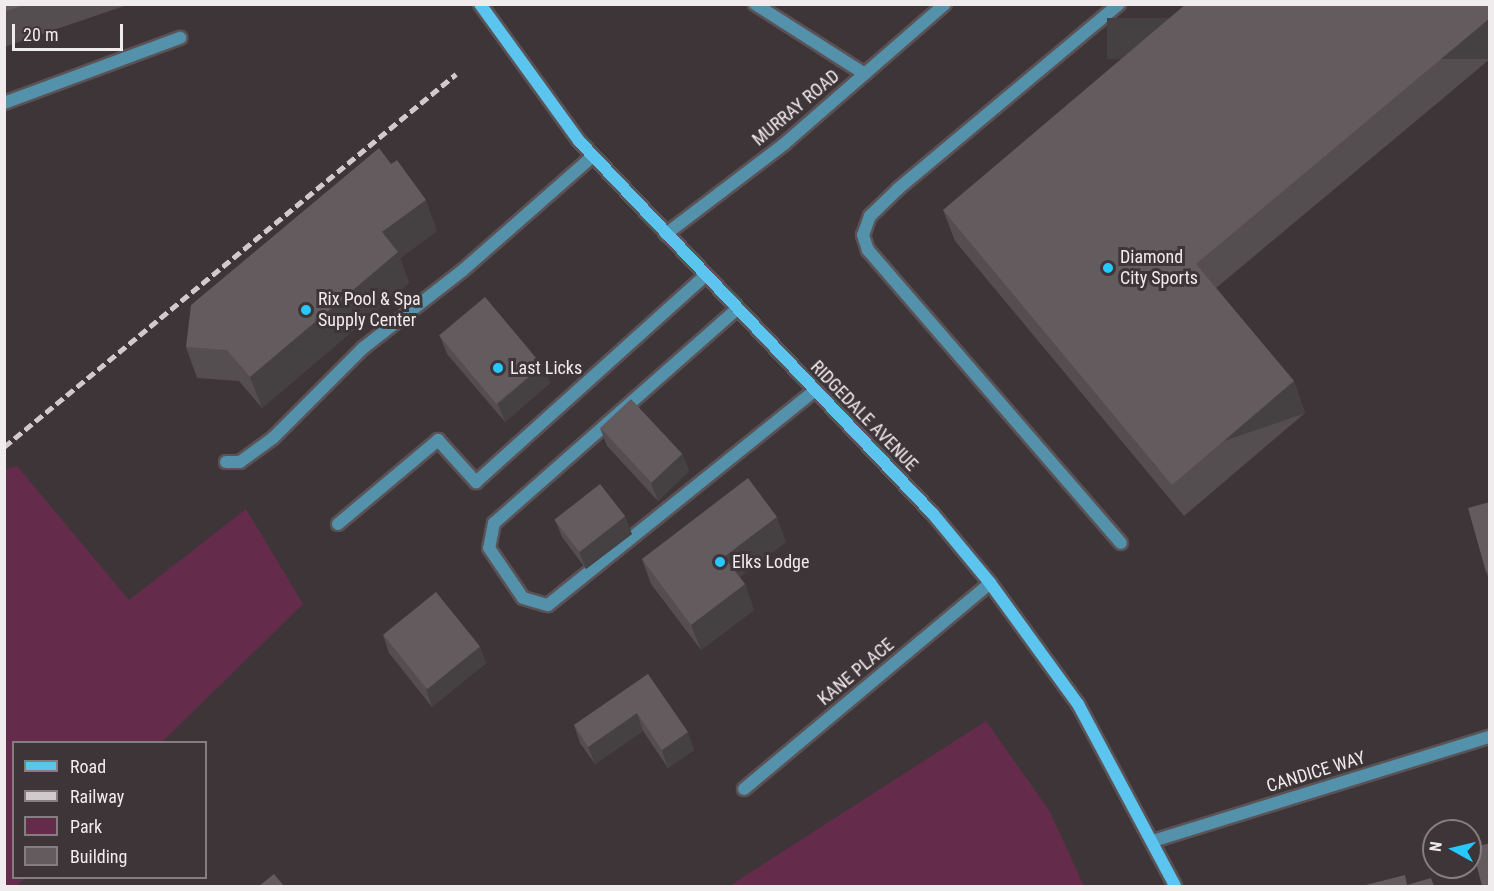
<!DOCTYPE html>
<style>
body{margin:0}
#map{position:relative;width:1494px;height:891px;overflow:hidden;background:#3d3538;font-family:"Roboto Condensed",sans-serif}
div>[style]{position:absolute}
.green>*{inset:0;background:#642c4a}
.roads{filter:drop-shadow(2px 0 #5a5255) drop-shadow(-2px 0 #5a5255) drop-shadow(0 2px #5a5255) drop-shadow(0 -2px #5a5255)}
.service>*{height:12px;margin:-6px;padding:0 6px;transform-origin:6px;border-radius:6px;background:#5492ac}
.minor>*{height:12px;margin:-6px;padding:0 6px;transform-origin:6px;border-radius:6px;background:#5492ac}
.secondary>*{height:12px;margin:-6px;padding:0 6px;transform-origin:6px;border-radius:6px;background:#5bc4ef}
.rail>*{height:4.5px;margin-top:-2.25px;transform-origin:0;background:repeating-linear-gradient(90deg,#d0cacc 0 9px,transparent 0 13.5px)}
.wall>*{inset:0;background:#554e51}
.shaded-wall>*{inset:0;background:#454042;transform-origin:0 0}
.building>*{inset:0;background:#635b5e;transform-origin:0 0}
.dots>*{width:16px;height:16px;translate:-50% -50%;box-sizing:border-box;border:3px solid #3d3538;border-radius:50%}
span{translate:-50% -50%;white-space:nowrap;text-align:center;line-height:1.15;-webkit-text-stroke:6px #3d3538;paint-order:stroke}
.street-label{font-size:18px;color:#f0ebed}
.poi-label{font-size:18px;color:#f0ebed}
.left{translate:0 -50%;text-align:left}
.frame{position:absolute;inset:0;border:6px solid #f0ebed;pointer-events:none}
.legend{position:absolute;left:12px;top:741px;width:195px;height:138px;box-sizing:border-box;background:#3d3538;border:2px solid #857e80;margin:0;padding:8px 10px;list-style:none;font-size:18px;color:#f0ebed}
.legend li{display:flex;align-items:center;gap:12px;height:30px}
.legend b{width:30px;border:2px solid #857e80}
.north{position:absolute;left:1422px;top:819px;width:60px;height:60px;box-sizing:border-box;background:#3d3538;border:2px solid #857e80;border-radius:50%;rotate:278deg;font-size:16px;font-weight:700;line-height:24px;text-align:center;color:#f0ebed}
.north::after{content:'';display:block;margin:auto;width:21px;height:27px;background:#27c8ff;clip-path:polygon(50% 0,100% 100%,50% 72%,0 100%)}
.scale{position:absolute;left:12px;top:24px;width:111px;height:27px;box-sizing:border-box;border:3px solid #f0ebed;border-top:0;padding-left:8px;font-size:18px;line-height:21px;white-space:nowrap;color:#f0ebed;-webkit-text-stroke:4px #3d3538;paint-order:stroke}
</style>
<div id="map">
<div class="green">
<i style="clip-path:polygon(17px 466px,129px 600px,246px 509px,303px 604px,162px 742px,14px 742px,14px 878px,25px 878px,16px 886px,5px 886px,4px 470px)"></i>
<i style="clip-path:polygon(986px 721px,1049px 810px,1084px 886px,729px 886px)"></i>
</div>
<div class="roads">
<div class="service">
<i style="left:755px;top:4px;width:130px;rotate:32.5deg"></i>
<i style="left:1119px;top:4px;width:288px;rotate:140.1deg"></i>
<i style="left:898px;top:189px;width:39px;rotate:136deg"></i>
<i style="left:870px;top:216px;width:20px;rotate:110deg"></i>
<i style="left:863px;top:235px;width:16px;rotate:72deg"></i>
<i style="left:868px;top:250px;width:387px;rotate:49.2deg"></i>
<i style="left:4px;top:103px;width:188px;rotate:-20.3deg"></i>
<i style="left:737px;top:309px;width:324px;rotate:138.6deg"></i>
<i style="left:494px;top:523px;width:25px;rotate:101deg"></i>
<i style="left:489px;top:548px;width:60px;rotate:55.8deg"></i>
<i style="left:523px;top:598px;width:26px;rotate:16deg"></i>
<i style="left:548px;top:605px;width:343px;rotate:-38.8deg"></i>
<i style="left:226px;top:462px;width:14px"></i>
<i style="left:240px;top:462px;width:41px;rotate:-36deg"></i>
<i style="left:273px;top:438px;width:127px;rotate:-45deg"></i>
<i style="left:363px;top:348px;width:125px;rotate:-37.9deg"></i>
<i style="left:462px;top:271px;width:174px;rotate:-41.3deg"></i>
<i style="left:338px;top:524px;width:131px;rotate:-40deg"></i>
<i style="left:438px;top:440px;width:57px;rotate:47.9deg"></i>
<i style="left:476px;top:482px;width:309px;rotate:-42deg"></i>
</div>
<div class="minor">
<i style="left:666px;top:234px;width:148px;rotate:-37.3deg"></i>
<i style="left:784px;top:144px;width:213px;rotate:-41deg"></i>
<i style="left:744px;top:789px;width:321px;rotate:-39.9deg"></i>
<i style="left:1153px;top:841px;width:353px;rotate:-17.2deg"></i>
</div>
<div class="secondary">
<i style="left:480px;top:4px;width:169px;rotate:54.1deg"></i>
<i style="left:579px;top:141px;width:514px;rotate:46.5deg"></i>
<i style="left:933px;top:514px;width:89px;rotate:50.4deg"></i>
<i style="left:990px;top:583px;width:150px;rotate:54deg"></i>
<i style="left:1078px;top:704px;width:206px;rotate:61.9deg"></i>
</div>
</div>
<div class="rail">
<i style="left:4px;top:447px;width:586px;rotate:-39.53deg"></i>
</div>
<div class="wall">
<i style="clip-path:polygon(4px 4px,130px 4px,4px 47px)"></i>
<i style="clip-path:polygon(1490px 4px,1490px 59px,1216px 288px,1294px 381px,1305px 413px,1184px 516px,955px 241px,943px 210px)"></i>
<i style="clip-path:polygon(437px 231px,400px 258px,409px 283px,262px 408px,239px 381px,197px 378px,186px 347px)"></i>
<i style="clip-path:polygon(440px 336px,550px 383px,505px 422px,447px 354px)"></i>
<i style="clip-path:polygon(600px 428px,682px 454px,689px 471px,658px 501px,607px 446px)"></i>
<i style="clip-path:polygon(1490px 502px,1490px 582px,1486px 572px)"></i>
<i style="clip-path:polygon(555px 520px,632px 534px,586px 569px,562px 537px)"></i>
<i style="clip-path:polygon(786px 542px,740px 577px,745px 584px,754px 610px,701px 650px,651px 584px,642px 559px)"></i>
<i style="clip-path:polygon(383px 635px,486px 663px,432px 707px,389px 653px)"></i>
<i style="clip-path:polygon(648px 674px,694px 750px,668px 768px,643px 731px,595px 764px,580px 743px,574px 725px)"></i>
</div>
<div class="shaded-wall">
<i style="left:1490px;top:18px;width:41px;height:383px;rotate:90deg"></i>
<i style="clip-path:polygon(426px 200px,437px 231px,400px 258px,409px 283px,262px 408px,250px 377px,382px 232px)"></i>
<i style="clip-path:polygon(543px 365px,550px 383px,505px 422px,498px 404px)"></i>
<i style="left:1294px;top:381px;width:34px;height:160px;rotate:71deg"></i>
<i style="clip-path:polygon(682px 454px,689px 471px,658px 501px,651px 483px)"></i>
<i style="clip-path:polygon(625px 516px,632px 534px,586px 569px,579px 551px)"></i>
<i style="clip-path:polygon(777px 517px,786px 542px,733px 582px,724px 557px)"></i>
<i style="clip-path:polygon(745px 584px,754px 610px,701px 650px,691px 625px)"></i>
<i style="clip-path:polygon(480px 646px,486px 663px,432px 707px,426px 689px)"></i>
<i style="clip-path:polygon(637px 713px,643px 731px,595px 764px,588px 747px)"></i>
<i style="clip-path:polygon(688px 732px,694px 750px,668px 768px,662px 750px)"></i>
</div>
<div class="building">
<i style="clip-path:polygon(4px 4px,27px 4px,4px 12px)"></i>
<i style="clip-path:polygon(1186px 4px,1490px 4px,1490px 18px,1196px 264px,1294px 381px,1172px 485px,943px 210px)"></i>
<i style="clip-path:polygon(379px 148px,391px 164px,397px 160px,426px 200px,382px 232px,398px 252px,250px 377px,227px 350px,186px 347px,191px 305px)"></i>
<i style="left:485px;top:297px;width:89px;height:60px;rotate:50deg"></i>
<i style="left:631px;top:399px;width:75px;height:42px;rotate:47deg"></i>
<i style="clip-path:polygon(748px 478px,777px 517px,724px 557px,745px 584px,691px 625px,642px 559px)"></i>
<i style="left:600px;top:484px;width:41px;height:58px;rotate:52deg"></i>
<i style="clip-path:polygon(1490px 502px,1490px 571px,1486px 572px,1468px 508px)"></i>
<i style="left:436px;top:592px;width:70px;height:68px;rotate:51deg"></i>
<i style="clip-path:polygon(648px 674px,688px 732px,662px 750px,637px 713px,588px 747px,574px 725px)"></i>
<i style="clip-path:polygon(1490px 843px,1490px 886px,1482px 886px,1472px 848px)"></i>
<i style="clip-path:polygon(274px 874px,284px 886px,259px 886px)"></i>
<i style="clip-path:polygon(1405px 875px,1407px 885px,1431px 878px,1434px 886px,1362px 886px)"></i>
</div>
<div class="dots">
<i style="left:1108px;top:268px;background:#27c8ff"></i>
<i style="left:306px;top:310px;background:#27c8ff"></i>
<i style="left:498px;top:368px;background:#27c8ff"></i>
<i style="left:720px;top:562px;background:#27c8ff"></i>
</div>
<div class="street-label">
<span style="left:796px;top:108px;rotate:-40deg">MURRAY ROAD</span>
<span style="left:864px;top:416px;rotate:46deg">RIDGEDALE AVENUE</span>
<span style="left:856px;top:672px;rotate:-40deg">KANE PLACE</span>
<span style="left:1316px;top:772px;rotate:-17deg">CANDICE WAY</span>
</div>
<div class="poi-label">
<span class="left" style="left:1120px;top:268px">Diamond<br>City Sports</span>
<span class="left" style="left:318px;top:310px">Rix Pool &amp; Spa<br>Supply Center</span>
<span class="left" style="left:510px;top:368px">Last Licks</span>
<span class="left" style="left:732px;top:562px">Elks Lodge</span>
</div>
<div class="frame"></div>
<ul class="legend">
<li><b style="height:8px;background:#5bc4ef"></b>Road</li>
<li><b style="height:8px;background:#d0cacc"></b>Railway</li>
<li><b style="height:16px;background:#642c4a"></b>Park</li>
<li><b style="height:16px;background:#635b5e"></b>Building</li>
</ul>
<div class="north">N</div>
<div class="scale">20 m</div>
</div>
